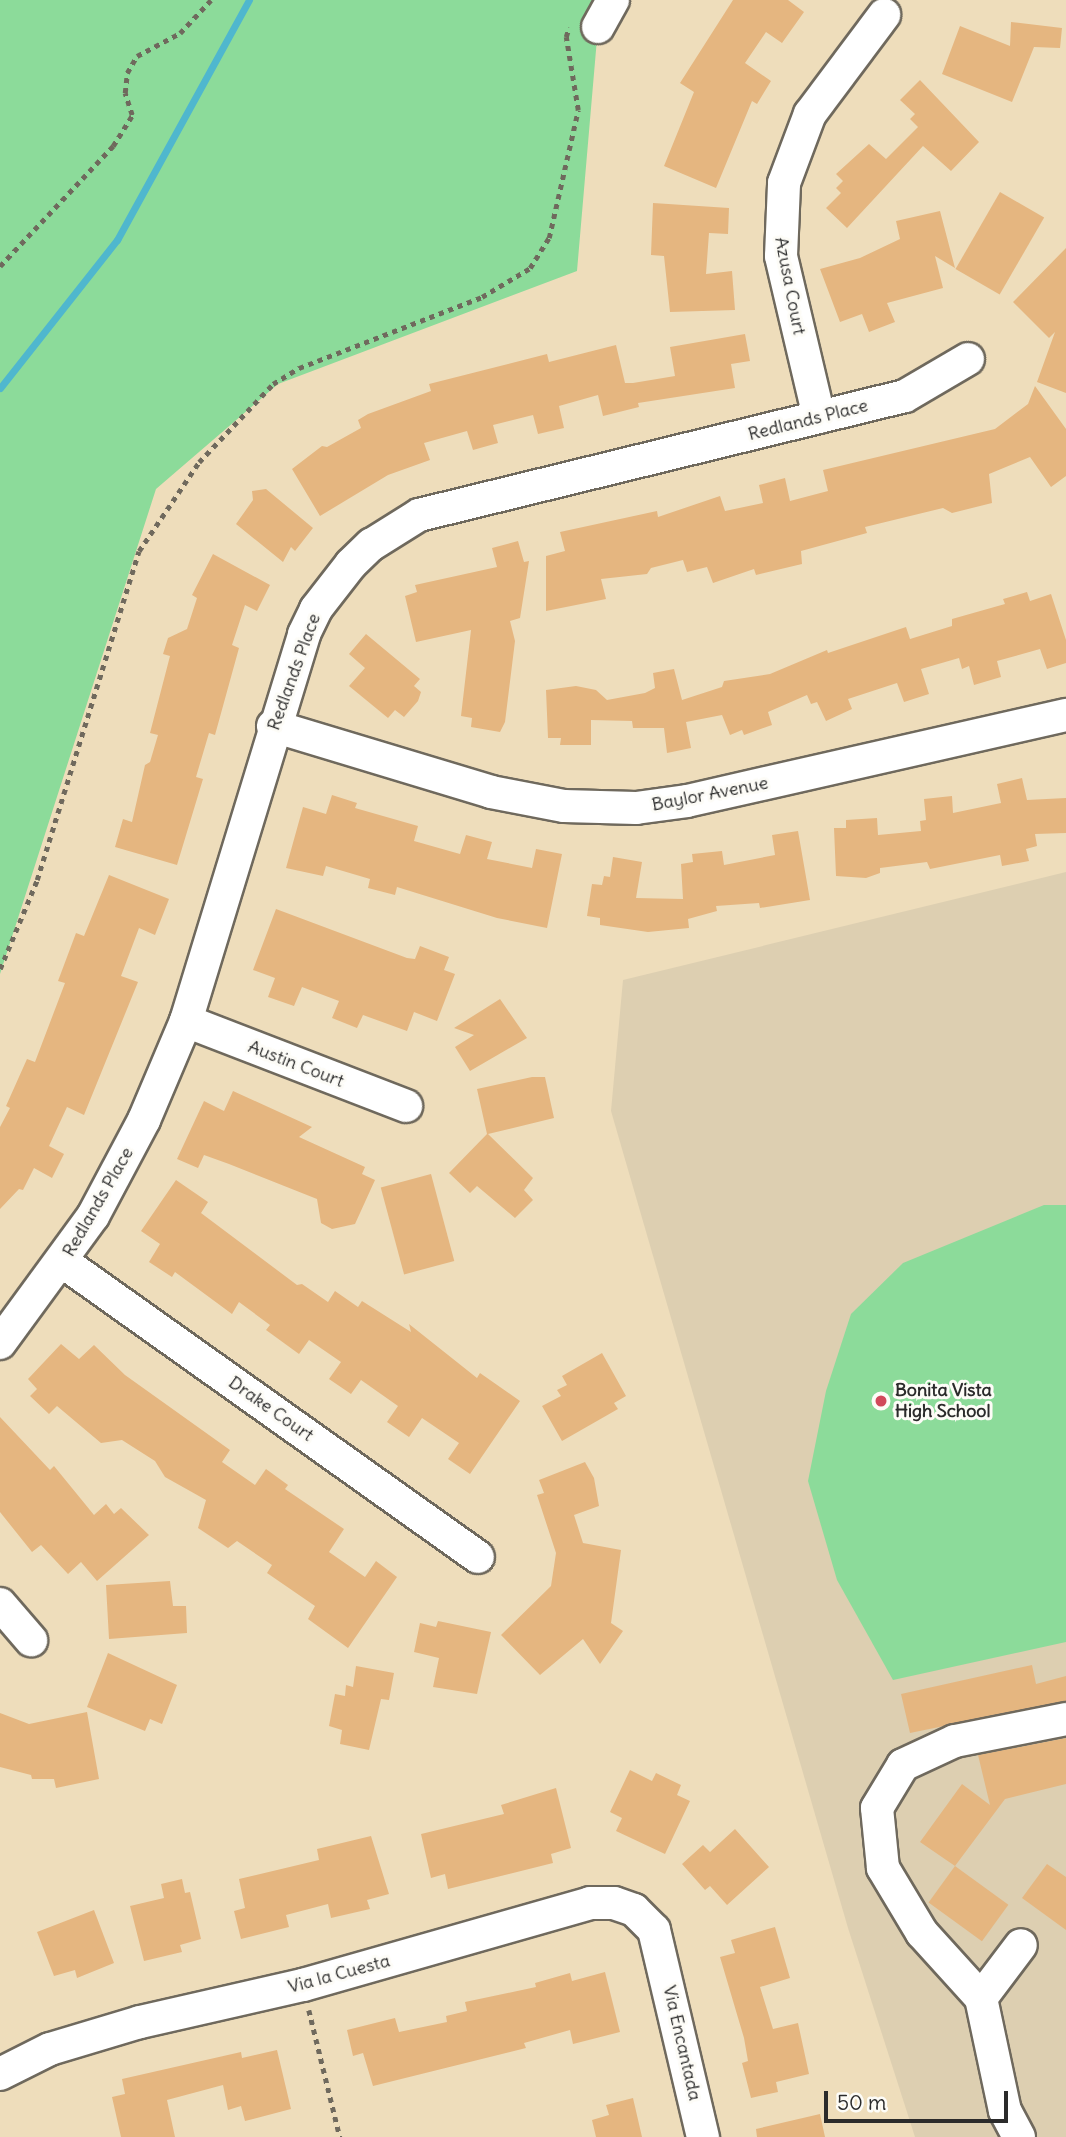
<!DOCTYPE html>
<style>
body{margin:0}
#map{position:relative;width:1066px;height:2137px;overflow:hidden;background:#edb;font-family:Delius,sans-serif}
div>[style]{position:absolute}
.built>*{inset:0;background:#ddcfb1}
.green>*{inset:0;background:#8cdb9a}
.stream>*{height:7px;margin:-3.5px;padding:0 3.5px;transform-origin:3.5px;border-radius:3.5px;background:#4fb7ce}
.building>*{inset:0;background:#e5b680;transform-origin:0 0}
.path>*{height:4.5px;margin-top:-2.25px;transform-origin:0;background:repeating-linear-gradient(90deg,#6f695d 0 5px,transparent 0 10px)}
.roads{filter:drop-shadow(2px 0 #6f695d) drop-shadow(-2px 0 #6f695d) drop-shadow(0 2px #6f695d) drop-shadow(0 -2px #6f695d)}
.minor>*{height:32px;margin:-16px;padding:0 16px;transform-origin:16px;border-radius:16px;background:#fff}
.dots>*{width:19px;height:19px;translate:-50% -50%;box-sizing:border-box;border:4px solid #fdfcf7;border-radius:50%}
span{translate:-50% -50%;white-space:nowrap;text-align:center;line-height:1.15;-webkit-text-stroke:6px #fdfcf7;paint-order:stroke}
.street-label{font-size:18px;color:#2b2b2b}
.poi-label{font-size:18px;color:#2b2b2b;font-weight:700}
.left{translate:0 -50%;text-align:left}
.scale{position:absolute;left:824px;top:2091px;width:184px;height:32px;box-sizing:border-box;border:4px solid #2b2b2b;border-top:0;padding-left:9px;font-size:21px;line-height:24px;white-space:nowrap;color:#2b2b2b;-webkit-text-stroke:5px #fdfcf7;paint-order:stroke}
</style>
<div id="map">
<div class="built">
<i style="clip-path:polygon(1066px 872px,1066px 2137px,915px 2137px,848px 1928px,611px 1111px,623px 980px)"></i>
</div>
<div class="green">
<i style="clip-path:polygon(0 0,613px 0,598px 27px,577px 271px,278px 384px,156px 489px,0 974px)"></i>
<i style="clip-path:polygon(1044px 1205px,1066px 1205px,1066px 1642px,893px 1680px,837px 1580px,808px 1481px,826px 1391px,851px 1314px,903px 1263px)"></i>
</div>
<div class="stream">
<i style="left:0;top:388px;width:189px;rotate:-51.7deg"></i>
<i style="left:117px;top:240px;width:274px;rotate:-61.2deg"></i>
</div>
<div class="building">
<i style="clip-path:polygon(733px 0,788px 0,804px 12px,782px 43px,766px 32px,745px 63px,771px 81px,757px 104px,752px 101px,716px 188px,664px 166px,694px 92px,680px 83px)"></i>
<i style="clip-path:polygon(1011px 22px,1062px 28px,1060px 48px,1034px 47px,1012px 102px,942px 74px,960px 26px,1010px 46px)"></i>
<i style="clip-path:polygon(920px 80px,979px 142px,951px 171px,923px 146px,847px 228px,826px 208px,841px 193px,836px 188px,843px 181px,836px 174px,869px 144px,886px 159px,918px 127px,910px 119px,915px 114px,900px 100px)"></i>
<i style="left:1000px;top:192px;width:51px;height:89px;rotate:30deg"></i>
<i style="clip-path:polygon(653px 203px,729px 208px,728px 234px,709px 233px,706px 274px,732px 271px,735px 310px,670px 312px,664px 256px,651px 255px)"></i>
<i style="clip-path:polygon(940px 211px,955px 268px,935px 256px,943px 288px,887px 303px,895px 322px,869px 332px,862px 314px,840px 322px,820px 269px,860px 258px,900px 239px,896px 221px)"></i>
<i style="clip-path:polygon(1066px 248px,1066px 393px,1037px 382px,1055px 332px,1049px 338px,1013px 302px)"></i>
<i style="clip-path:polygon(745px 334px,750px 361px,731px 364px,735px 388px,638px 403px,639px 407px,603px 416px,598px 395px,559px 406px,564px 428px,538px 434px,533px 415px,493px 425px,498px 443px,473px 450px,467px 431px,424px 443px,430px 460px,388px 475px,320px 516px,292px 469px,322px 446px,327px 447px,361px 428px,358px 420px,368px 414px,431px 391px,429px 384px,547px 354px,549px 362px,616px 345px,625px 383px,633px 383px,675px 376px,670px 347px)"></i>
<i style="clip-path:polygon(1035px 386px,1066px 429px,1066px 476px,1051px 487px,1030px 457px,989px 474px,992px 503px,952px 513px,943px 508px,865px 527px,867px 533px,801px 551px,802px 564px,756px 575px,754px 569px,713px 583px,707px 567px,687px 572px,683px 560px,651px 568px,647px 574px,601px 579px,606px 599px,546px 611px,546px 556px,565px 551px,560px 532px,657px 511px,658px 517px,720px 496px,725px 511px,763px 503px,759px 485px,785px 478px,790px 501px,828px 491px,823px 470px,995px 429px,1028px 404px)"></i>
<i style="clip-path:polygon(266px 489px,313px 528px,295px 551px,291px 547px,283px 562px,236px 524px,253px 500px,252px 491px)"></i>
<i style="clip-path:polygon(518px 541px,524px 562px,529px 561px,520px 618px,510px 621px,515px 641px,505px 722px,500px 732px,471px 727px,472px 718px,461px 716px,471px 630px,416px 642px,405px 596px,417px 592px,415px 585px,497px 567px,492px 548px)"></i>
<i style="clip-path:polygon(213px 554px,270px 585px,257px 611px,245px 605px,232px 645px,239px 648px,215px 735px,209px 733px,196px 777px,203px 779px,177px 865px,115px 847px,123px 819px,132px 822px,145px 765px,150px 762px,158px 735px,150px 733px,170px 656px,163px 654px,168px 638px,187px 629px,197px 598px,192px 595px)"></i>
<i style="clip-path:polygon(1027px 592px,1030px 601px,1051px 594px,1066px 640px,1066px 663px,1047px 669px,1040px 649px,997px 661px,1001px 677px,974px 685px,969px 666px,962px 669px,959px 658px,921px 669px,929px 694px,904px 702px,897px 683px,848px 699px,852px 709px,826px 721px,817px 702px,811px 704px,807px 695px,768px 712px,772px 725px,744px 735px,742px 730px,730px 735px,722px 715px,686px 722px,691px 748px,667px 753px,664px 728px,633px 728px,632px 721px,591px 720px,591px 745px,560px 745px,561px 738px,548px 738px,546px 690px,576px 686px,596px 690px,607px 700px,645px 693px,655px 688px,653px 673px,674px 669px,682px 700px,722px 687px,724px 681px,770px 674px,827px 650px,828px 653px,906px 627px,910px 639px,952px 626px,952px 619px,1005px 604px,1003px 599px)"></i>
<i style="clip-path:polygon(366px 634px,420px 679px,414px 686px,421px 692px,418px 701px,404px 717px,395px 710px,388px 718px,349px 686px,365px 668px,349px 654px)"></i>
<i style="clip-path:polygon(1022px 778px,1027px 800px,1066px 798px,1066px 833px,1035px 834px,1037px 846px,1026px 849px,1029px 861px,1002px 866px,1000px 855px,930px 869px,927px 862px,880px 868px,880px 873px,866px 878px,836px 876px,834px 828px,846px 828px,846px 820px,877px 818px,878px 835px,921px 831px,920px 821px,926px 820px,924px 799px,952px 796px,953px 813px,1001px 803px,997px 784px)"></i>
<i style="clip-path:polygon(332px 795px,357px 803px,355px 808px,418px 826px,414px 841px,460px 854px,466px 835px,492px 842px,487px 859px,532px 868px,536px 849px,562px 854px,547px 928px,497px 918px,397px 887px,395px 895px,368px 888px,370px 879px,326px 866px,323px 876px,286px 868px,303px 807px,326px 814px)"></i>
<i style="clip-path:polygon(798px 831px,810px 900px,760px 908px,759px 903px,716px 906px,717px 911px,688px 919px,689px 928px,648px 932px,600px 925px,600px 918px,587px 916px,592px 884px,602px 885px,604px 876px,610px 877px,613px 857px,642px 862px,636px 898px,683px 899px,681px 864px,693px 862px,692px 854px,722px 851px,724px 865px,775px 855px,772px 835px)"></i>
<i style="clip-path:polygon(109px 875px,169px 899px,155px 935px,139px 928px,121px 976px,138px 982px,84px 1115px,67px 1107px,49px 1146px,64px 1154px,52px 1178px,34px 1168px,23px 1190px,19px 1189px,0 1209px,0 1127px,10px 1108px,6px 1106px,27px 1059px,35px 1062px,65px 983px,58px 981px,76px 933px,84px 936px)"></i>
<i style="clip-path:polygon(276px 909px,407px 958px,415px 959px,420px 946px,449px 957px,444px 970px,455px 974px,437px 1021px,414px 1012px,407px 1031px,363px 1015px,357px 1028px,332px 1018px,339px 1001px,302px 987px,294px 1006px,268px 997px,275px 978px,253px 970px)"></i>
<i style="clip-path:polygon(500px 999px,527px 1038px,470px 1071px,455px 1047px,474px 1035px,454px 1028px)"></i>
<i style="clip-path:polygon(532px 1077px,545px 1077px,554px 1118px,488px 1134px,533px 1178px,524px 1190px,533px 1200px,515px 1218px,477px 1186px,470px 1193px,449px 1173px,487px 1134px,477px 1089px)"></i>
<i style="clip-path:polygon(233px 1091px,312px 1127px,299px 1137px,365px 1167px,362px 1174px,375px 1180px,355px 1224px,332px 1229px,321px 1223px,317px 1199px,229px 1164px,204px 1155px,198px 1168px,177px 1159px,204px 1101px,224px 1111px)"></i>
<i style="left:431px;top:1174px;width:90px;height:52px;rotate:75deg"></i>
<i style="clip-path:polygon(176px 1180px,208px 1202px,201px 1213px,297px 1285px,302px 1284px,328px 1302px,335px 1291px,358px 1307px,362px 1301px,411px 1332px,409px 1324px,477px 1378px,480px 1373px,520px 1401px,470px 1474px,448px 1459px,459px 1443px,422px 1418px,409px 1437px,387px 1422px,398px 1406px,361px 1380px,351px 1394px,329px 1379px,341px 1362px,309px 1340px,299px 1354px,266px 1330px,270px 1325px,239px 1302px,232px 1314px,175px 1272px,172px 1277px,149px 1262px,160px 1244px,141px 1231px)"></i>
<i style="clip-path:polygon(61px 1344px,79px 1359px,94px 1345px,125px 1375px,230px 1450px,222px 1462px,255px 1485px,266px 1469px,288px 1485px,285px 1489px,344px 1529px,329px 1552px,365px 1577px,376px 1561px,397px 1577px,348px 1648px,308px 1619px,315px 1606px,267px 1573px,272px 1565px,237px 1541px,228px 1548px,198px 1528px,206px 1500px,165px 1477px,155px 1461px,122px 1440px,101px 1443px,57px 1406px,49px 1414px,30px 1396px,37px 1389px,28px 1379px)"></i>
<i style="clip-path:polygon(602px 1353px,626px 1396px,614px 1403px,618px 1409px,562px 1441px,542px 1406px,561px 1396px,557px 1390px,567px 1385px,562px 1376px)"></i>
<i style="clip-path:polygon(0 1417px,50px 1470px,54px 1466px,94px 1515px,106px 1504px,114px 1514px,121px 1508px,149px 1535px,97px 1581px,81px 1562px,68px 1574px,41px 1545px,32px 1552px,0 1512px)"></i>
<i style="clip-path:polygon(585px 1462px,594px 1478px,599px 1506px,574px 1515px,583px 1543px,621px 1550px,611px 1623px,623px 1631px,600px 1664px,583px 1639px,540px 1675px,501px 1635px,551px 1586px,556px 1553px,537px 1495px,544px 1493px,539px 1480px)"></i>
<i style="clip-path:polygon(170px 1581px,173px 1606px,186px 1606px,187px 1633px,109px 1639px,106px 1585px)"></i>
<i style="clip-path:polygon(438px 1621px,491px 1632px,477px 1694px,433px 1687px,439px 1658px,414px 1652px,420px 1623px,436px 1627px)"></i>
<i style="clip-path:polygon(108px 1653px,177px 1685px,162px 1724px,150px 1719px,145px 1731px,87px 1707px)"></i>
<i style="clip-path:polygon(1032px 1665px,1036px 1684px,1066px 1676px,1066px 1701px,910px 1733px,901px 1694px)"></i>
<i style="clip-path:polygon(356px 1666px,394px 1673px,389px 1700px,381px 1699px,369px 1750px,340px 1744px,342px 1730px,329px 1726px,335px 1694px,345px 1696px,346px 1685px,353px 1687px)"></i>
<i style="clip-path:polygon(87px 1712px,99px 1779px,56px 1788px,54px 1779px,32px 1779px,31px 1775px,0 1767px,0 1713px,29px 1724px)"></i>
<i style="clip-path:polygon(1066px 1738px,1066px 1784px,1005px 1799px,955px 1866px,920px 1842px,962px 1784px,990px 1805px,978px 1755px)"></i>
<i style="clip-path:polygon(630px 1770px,652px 1781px,656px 1773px,681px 1785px,677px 1795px,690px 1801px,665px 1854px,616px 1831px,622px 1818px,610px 1812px)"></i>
<i style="clip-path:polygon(556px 1788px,571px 1848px,551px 1854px,553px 1863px,448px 1889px,445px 1874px,431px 1878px,421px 1834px,504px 1814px,501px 1805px)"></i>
<i style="clip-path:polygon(735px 1829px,769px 1867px,727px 1905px,710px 1886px,705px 1890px,682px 1864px,703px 1845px,710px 1852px)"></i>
<i style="clip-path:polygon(371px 1836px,389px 1894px,367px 1900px,370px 1909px,331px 1918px,328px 1904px,286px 1915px,289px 1927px,241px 1939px,234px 1911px,245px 1908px,239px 1879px,319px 1860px,317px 1849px)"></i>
<i style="clip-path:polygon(1047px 1864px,1066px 1877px,1066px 1930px,1022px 1898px)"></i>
<i style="left:955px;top:1866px;width:66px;height:45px;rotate:36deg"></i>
<i style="clip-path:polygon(182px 1879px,185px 1893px,190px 1892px,201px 1939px,180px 1945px,182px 1952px,144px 1961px,130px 1906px,164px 1898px,161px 1884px)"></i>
<i style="clip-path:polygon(94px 1910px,114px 1963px,77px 1978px,75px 1970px,54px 1976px,37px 1932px)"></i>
<i style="clip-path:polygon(775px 1927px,790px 1978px,760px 1987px,773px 2029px,798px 2023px,809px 2074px,776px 2082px,778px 2092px,751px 2098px,742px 2063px,748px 2061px,744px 2038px,720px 1957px,735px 1953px,731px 1940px)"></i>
<i style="clip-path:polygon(605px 1972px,620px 2032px,573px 2044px,570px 2030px,524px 2043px,526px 2048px,373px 2086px,363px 2053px,353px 2056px,347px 2030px,395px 2018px,399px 2032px,447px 2022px,446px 2016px,467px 2011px,465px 2002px,536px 1987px,535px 1983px,570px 1973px,572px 1981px)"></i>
<i style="clip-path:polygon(277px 2050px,291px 2109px,245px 2121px,241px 2106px,228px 2110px,223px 2085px,167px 2100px,175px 2137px,121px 2137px,112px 2097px,125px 2094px,122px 2079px,241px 2052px,242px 2058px)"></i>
<i style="clip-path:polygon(633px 2098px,642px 2137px,596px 2137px,592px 2120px,609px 2115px,606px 2105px)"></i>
<i style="clip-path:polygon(820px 2114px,825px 2137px,757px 2137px,756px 2129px)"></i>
</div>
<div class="path">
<i style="left:0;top:266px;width:165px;rotate:-46.7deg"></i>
<i style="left:113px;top:146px;width:36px;rotate:-58deg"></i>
<i style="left:132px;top:115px;width:23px;rotate:-108deg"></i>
<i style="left:125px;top:93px;width:20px;rotate:-84deg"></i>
<i style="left:127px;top:73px;width:20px;rotate:-60deg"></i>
<i style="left:137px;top:56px;width:49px;rotate:-28.1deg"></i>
<i style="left:180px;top:33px;width:45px;rotate:-46.8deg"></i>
<i style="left:0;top:969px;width:96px;rotate:-67.4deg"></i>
<i style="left:37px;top:880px;width:344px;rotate:-72.8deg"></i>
<i style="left:139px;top:551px;width:107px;rotate:-56deg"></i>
<i style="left:199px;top:462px;width:108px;rotate:-46.5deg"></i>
<i style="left:273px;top:384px;width:31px;rotate:-32deg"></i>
<i style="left:299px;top:368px;width:196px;rotate:-21.2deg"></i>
<i style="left:482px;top:297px;width:56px;rotate:-31.1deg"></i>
<i style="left:530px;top:268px;width:36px;rotate:-58deg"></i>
<i style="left:549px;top:238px;width:131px;rotate:-77.2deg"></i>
<i style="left:578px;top:110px;width:74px;rotate:-99.3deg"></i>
<i style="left:566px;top:37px;width:10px;rotate:-73deg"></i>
<i style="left:309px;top:2010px;width:131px;rotate:76.3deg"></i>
</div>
<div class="roads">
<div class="minor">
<i style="left:598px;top:27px;width:31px;rotate:-61deg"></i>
<i style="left:819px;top:417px;width:165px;rotate:-103.3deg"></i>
<i style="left:781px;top:256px;width:73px;rotate:-87.6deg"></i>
<i style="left:784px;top:183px;width:74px;rotate:-69.4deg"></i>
<i style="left:810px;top:114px;width:124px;rotate:-53.2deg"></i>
<i style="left:273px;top:726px;width:228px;rotate:16.8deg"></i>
<i style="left:491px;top:792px;width:74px;rotate:10.9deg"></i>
<i style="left:564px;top:806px;width:72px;rotate:1.6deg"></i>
<i style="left:636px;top:808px;width:51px;rotate:-7.8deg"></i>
<i style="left:687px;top:801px;width:389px;rotate:-12.8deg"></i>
<i style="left:186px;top:1021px;width:236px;rotate:21.1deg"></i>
<i style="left:63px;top:1262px;width:509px;rotate:35.41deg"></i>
<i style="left:0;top:1343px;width:157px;rotate:-53.8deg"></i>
<i style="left:93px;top:1216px;width:109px;rotate:-62deg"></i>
<i style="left:144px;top:1120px;width:108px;rotate:-67deg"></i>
<i style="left:186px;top:1021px;width:405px;rotate:-73deg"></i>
<i style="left:304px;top:634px;width:28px;rotate:-64deg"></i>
<i style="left:316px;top:609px;width:57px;rotate:-52.1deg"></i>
<i style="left:351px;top:564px;width:28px;rotate:-44deg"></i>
<i style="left:371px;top:545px;width:57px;rotate:-32deg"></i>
<i style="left:419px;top:515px;width:500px;rotate:-13.76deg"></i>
<i style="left:905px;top:396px;width:73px;rotate:-30.4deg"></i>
<i style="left:0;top:1604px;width:48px;rotate:49.3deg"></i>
<i style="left:981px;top:1998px;width:66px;rotate:-53deg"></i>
<i style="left:0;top:2074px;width:56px;rotate:-26.6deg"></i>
<i style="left:50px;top:2049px;width:94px;rotate:-16.7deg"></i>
<i style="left:140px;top:2022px;width:167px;rotate:-12.8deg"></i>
<i style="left:303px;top:1985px;width:298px;rotate:-15.9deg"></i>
<i style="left:590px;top:1903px;width:24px"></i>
<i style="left:614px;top:1903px;width:21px;rotate:19deg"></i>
<i style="left:634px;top:1910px;width:28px;rotate:45deg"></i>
<i style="left:654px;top:1930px;width:213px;rotate:76.7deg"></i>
<i style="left:1019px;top:2137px;width:30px;rotate:-118deg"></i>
<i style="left:1005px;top:2111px;width:116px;rotate:-102deg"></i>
<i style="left:981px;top:1998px;width:88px;rotate:-132.2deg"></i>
<i style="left:922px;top:1933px;width:76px;rotate:-121deg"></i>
<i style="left:883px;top:1868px;width:60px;rotate:-95.7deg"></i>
<i style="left:877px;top:1808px;width:50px;rotate:-58.8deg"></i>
<i style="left:903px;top:1765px;width:57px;rotate:-24.8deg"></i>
<i style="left:955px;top:1741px;width:113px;rotate:-11.2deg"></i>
</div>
</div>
<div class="dots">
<i style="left:881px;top:1401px;background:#d1495b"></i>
</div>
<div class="street-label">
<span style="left:790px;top:286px;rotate:79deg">Azusa Court</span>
<span style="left:808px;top:420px;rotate:-14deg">Redlands Place</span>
<span style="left:294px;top:672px;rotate:-70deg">Redlands Place</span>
<span style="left:710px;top:794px;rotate:-11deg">Baylor Avenue</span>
<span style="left:296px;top:1064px;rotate:21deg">Austin Court</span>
<span style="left:98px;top:1202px;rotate:-60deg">Redlands Place</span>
<span style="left:271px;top:1409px;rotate:35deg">Drake Court</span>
<span style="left:339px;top:1974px;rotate:-15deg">Via la Cuesta</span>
<span style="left:682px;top:2043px;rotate:77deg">Via Encantada</span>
</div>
<div class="poi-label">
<span class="left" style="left:895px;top:1401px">Bonita Vista<br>High School</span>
</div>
<div class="scale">50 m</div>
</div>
